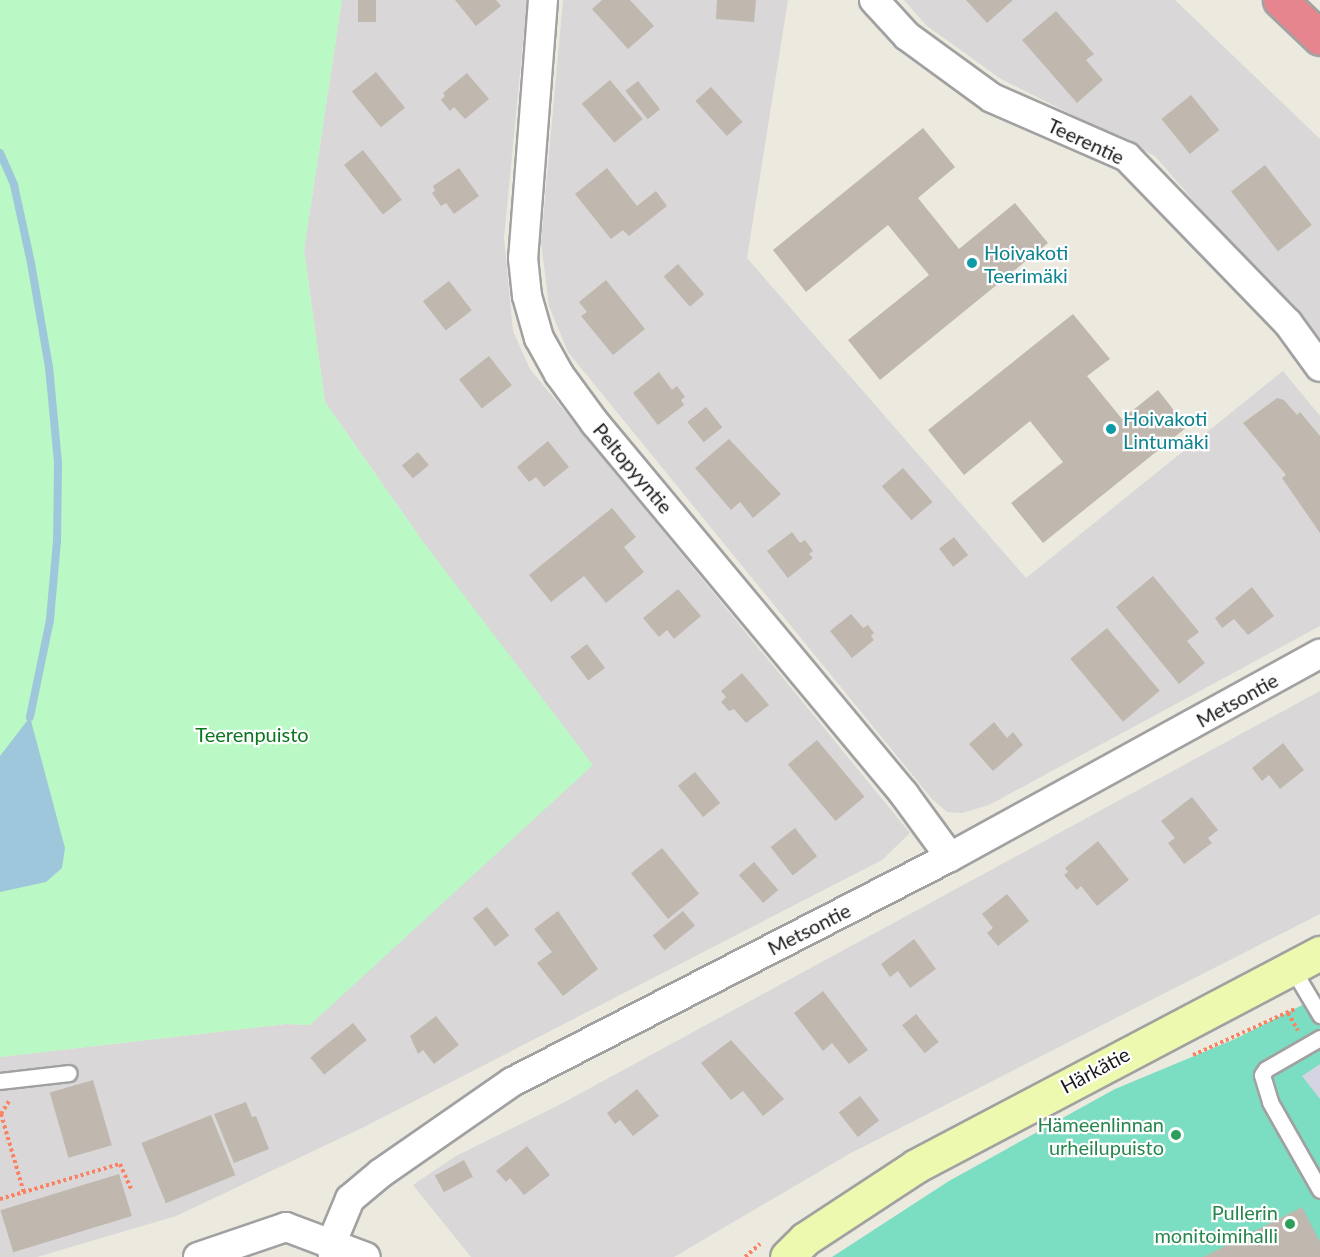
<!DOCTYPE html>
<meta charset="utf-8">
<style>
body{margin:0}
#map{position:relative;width:1320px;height:1257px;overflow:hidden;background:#ece9df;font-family:Lato,sans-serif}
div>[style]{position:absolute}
.residential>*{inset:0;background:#d9d7d7}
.park>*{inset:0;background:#baf9c5}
.pitch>*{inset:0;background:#7bddc2}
.plaza>*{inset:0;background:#d5d4e2}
.water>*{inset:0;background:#9fc7db}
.stream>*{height:8px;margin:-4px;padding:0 4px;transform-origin:4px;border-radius:4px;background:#9fc7db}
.building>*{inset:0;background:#c0b8af;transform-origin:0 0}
.path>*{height:4px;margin-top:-2px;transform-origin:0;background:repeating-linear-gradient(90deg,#fa8262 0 3px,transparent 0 6px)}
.roads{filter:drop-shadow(2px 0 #a1a1a1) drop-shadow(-2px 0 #a1a1a1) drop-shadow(0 2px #a1a1a1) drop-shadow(0 -2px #a1a1a1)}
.service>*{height:15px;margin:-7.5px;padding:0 7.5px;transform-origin:7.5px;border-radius:7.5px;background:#fff}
.minor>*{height:28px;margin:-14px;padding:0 14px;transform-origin:14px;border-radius:14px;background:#fff}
.secondary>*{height:33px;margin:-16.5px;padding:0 16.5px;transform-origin:16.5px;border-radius:16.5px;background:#eef9b0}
.motorway>*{height:33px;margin:-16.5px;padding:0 16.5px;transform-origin:16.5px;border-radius:16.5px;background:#e6858d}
.dots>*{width:16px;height:16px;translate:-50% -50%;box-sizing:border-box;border:3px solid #fff;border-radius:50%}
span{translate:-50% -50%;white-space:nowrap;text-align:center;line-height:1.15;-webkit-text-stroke:4.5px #fff;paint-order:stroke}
.street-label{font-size:20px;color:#1a1a1a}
.culture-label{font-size:20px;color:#0d838f}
.left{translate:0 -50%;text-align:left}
.park-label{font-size:20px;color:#0a771e}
.leisure-label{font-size:20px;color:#27864d}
.right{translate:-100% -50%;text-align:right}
</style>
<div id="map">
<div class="residential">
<i style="clip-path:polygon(342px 0,527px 0,504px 238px,513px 331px,530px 369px,910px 833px,882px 860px,362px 1128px,176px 1216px,37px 1257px,0 1257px,0 1057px,286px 1024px,310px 1025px,421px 539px,325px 402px,304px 250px)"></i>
<i style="clip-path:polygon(563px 0,788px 0,747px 258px,1026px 578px,1283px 371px,1320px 416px,1320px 626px,989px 805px,962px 813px,947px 812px,932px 799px,568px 352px,549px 306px,541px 242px)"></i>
<i style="clip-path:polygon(904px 0,1175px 0,1320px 139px,1320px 347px,1155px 156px,1001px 79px,927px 26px)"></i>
<i style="clip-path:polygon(1320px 691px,1320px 914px,849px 1154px,674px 1257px,471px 1257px,413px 1185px,456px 1156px,559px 1105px)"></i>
</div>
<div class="park">
<i style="clip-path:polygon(0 0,342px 0,304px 250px,325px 402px,421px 539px,593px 765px,310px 1025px,286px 1024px,0 1057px)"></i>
</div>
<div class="pitch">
<i style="clip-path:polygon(1320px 996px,1320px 1257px,832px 1257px,949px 1181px,1115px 1089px,1235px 1039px)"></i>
</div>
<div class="plaza">
<i style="clip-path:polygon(1320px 1064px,1320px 1099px,1302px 1076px)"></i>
</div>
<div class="water">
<i style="clip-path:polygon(30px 717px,65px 848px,62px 868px,46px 882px,0 892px,0 756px)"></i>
</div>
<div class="stream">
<i style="left:0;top:153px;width:35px;rotate:66deg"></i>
<i style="left:14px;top:185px;width:80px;rotate:77.7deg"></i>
<i style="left:31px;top:263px;width:106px;rotate:80.2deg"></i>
<i style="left:49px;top:367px;width:96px;rotate:84.6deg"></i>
<i style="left:58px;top:463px;width:78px;rotate:90.7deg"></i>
<i style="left:57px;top:541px;width:79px;rotate:95.1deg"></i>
<i style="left:50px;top:620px;width:99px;rotate:101.7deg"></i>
</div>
<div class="building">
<i style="left:358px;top:0;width:18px;height:22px"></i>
<i style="clip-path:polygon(455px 0,496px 0,501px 6px,476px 26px)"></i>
<i style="clip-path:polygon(602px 0,630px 0,654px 26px,628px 49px,592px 9px)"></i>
<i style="clip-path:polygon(717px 0,756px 0,754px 22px,716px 19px)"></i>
<i style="clip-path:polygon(966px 0,1013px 0,987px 23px)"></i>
<i style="clip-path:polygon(1056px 11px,1094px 54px,1086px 60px,1103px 80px,1077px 103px,1022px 40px)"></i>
<i style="left:376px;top:72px;width:46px;height:31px;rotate:51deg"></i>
<i style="clip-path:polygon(467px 73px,489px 99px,465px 119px,454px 107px,450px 111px,441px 100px,445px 96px,443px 93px)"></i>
<i style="left:610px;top:80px;width:51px;height:37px;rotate:50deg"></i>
<i style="left:638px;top:81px;width:36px;height:16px;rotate:52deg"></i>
<i style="left:711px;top:87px;width:47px;height:21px;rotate:48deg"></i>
<i style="left:1191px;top:95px;width:45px;height:38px;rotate:51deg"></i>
<i style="clip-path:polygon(923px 128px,955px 167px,918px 198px,959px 249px,1015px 203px,1048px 243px,880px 380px,848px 340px,929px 275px,888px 225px,806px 292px,773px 250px)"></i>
<i style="left:363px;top:150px;width:63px;height:24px;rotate:52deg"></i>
<i style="left:1265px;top:165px;width:76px;height:43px;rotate:52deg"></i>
<i style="clip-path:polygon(459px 168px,479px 196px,454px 214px,446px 203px,441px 206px,432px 193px,435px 191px,433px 186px)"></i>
<i style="clip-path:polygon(607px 168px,637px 206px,656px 191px,667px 206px,629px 236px,623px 230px,611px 239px,575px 194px)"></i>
<i style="left:678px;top:264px;width:40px;height:19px;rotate:49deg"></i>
<i style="clip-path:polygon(606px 280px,645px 329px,613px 355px,581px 316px,587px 312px,579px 302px)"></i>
<i style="left:449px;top:281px;width:37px;height:33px;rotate:52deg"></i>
<i style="clip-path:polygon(1073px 314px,1110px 359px,1087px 376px,1122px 419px,1158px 390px,1187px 427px,1043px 543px,1011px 503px,1063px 462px,1030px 421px,964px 475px,928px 430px)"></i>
<i style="left:489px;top:356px;width:37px;height:38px;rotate:52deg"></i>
<i style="clip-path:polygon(659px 372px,672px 390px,677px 386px,685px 397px,681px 400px,684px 405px,658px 425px,633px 393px)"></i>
<i style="clip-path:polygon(1277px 398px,1284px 400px,1297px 415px,1300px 412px,1320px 436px,1320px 533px,1282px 478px,1286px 475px,1243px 423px)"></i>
<i style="left:706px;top:407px;width:26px;height:24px;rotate:51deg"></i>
<i style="clip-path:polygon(729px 439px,781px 494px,753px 518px,740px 502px,731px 510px,695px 468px)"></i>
<i style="clip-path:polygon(548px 441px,569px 467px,544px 487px,536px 477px,529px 482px,517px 467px)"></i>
<i style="left:418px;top:452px;width:17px;height:21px;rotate:50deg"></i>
<i style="left:903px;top:468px;width:45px;height:28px;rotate:49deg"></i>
<i style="clip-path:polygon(612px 508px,636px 537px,624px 547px,644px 572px,606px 603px,584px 576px,551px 602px,529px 575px)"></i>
<i style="clip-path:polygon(792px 532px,800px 543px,805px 540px,813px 551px,809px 554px,813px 558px,788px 578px,767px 551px)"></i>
<i style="left:954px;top:537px;width:23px;height:19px;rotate:52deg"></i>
<i style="clip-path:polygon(1153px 576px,1199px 632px,1187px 641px,1205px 663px,1179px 684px,1116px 607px)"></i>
<i style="clip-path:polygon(1252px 587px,1274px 616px,1248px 635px,1234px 619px,1222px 628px,1215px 618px)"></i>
<i style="clip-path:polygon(678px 589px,701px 616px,674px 639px,667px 630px,659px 637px,643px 618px)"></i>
<i style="clip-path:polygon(851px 614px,863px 628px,868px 625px,874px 633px,871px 636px,874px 640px,852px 658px,830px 631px)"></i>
<i style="left:1107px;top:628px;width:82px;height:48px;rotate:50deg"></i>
<i style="left:587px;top:644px;width:30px;height:21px;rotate:53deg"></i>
<i style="clip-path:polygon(742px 673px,769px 705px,746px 723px,734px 709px,729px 711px,721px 702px,726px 697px,721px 691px)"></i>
<i style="clip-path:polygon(994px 722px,1007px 738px,1013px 732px,1023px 745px,993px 771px,969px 744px)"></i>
<i style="left:817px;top:740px;width:74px;height:38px;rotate:50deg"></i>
<i style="clip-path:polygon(1283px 743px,1304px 770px,1280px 789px,1269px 775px,1262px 781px,1252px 768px)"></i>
<i style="left:695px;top:772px;width:40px;height:22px;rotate:51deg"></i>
<i style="clip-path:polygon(1192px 797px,1218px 830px,1208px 838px,1212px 843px,1184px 864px,1168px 843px,1175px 838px,1161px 821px)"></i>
<i style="left:795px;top:828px;width:36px;height:31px;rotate:52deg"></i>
<i style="clip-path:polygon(1098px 841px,1129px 880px,1097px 906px,1081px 886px,1077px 890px,1064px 875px,1068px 872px,1065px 868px)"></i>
<i style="left:662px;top:848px;width:59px;height:40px;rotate:51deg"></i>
<i style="left:754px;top:862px;width:37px;height:20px;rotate:49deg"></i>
<i style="clip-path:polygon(1007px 894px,1029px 921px,998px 946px,987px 933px,993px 928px,982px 914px)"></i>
<i style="left:487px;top:907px;width:36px;height:18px;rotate:52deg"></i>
<i style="clip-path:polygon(558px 911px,598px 969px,563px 996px,537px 963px,552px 952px,534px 929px)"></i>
<i style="left:683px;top:911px;width:19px;height:39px;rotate:51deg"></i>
<i style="clip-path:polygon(914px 939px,936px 969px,910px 988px,898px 971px,890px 977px,881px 964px)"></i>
<i style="clip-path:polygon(823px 991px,868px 1050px,849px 1064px,832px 1043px,823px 1051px,794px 1013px)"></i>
<i style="left:916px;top:1014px;width:36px;height:18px;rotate:51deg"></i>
<i style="clip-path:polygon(436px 1016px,459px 1045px,434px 1064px,423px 1050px,418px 1054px,410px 1036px)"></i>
<i style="left:353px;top:1023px;width:22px;height:55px;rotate:51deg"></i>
<i style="clip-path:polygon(731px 1040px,784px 1099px,763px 1116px,743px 1091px,731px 1100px,701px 1063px)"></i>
<i style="left:93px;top:1080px;width:68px;height:45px;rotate:74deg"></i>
<i style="clip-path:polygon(637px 1089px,659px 1116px,633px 1136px,620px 1120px,615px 1124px,607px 1113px)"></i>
<i style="left:860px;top:1096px;width:31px;height:27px;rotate:52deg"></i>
<i style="clip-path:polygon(246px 1102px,252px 1117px,256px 1116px,269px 1149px,234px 1163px,214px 1114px)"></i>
<i style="left:211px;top:1115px;width:65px;height:75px;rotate:68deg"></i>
<i style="clip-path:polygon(527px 1146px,550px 1175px,524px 1195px,510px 1178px,506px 1182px,496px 1171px)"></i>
<i style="left:464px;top:1160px;width:19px;height:33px;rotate:62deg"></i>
<i style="left:119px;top:1174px;width:44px;height:124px;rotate:73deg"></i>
<i style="clip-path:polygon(1302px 1207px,1320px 1242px,1320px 1257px,1203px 1257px)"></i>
</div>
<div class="path">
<i style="left:1288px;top:1013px;width:20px;rotate:60deg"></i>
<i style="left:1193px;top:1055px;width:112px;rotate:-24.3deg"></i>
<i style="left:1px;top:1114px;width:82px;rotate:73.8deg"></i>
<i style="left:1px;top:1114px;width:15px;rotate:-58deg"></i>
<i style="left:0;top:1199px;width:125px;rotate:-16.3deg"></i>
<i style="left:120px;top:1164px;width:30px;rotate:66deg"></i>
<i style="left:745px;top:1257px;width:20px;rotate:-41deg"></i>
</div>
<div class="roads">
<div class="service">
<i style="left:1292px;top:968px;width:55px;rotate:59.2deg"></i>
<i style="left:1320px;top:1038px;width:62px;rotate:150.1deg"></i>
<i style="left:1266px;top:1069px;width:7px;rotate:124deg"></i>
<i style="left:1262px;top:1075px;width:28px;rotate:73deg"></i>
<i style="left:1270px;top:1102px;width:101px;rotate:60.4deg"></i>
<i style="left:0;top:1081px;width:69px;rotate:-6.6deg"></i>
</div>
<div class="minor">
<i style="left:543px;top:0;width:259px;rotate:94.4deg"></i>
<i style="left:523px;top:258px;width:38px;rotate:84deg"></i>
<i style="left:527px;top:296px;width:44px;rotate:74.1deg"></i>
<i style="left:539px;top:338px;width:41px;rotate:60.9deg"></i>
<i style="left:559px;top:374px;width:61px;rotate:53.7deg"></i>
<i style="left:595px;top:423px;width:483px;rotate:50.2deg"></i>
<i style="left:904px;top:794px;width:78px;rotate:53.9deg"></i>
<i style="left:874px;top:0;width:49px;rotate:47.5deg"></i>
<i style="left:907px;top:36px;width:105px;rotate:36.1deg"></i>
<i style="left:992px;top:98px;width:147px;rotate:23.6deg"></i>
<i style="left:1127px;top:157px;width:231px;rotate:45.9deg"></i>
<i style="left:1288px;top:323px;width:54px;rotate:54deg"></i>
<i style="left:198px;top:1257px;width:93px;rotate:-18.8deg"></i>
<i style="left:286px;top:1227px;width:85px;rotate:20.6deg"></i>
<i style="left:333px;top:1257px;width:15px;rotate:-94deg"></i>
<i style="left:332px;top:1242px;width:47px;rotate:-67.3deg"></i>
<i style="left:350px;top:1199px;width:40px;rotate:-40deg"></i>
<i style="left:381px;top:1173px;width:160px;rotate:-34.8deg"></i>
<i style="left:512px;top:1082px;width:492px;rotate:-27.2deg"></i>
<i style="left:950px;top:857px;width:422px;rotate:-28.8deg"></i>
</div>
<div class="secondary">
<i style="left:787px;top:1257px;width:25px;rotate:-45deg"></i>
<i style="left:805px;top:1239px;width:133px;rotate:-33.3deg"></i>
<i style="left:916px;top:1166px;width:457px;rotate:-27.8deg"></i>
</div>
<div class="motorway">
<i style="left:1280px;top:0;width:55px;rotate:43.5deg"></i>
</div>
</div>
<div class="dots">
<i style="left:972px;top:263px;background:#0f9aa8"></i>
<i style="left:1111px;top:429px;background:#0f9aa8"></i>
<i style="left:1176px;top:1135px;background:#2e9e5b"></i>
<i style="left:1290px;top:1224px;background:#2e9e5b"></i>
</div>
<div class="street-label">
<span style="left:1086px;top:141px;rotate:25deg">Teerentie</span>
<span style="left:633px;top:468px;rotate:50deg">Peltopyyntie</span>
<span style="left:1237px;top:700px;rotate:-29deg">Metsontie</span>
<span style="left:809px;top:929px;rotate:-27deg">Metsontie</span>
<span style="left:1095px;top:1070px;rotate:-28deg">Härkätie</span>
</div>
<div class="culture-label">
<span class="left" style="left:984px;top:264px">Hoivakoti<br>Teerimäki</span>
<span class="left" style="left:1123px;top:430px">Hoivakoti<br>Lintumäki</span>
</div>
<div class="park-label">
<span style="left:252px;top:734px">Teerenpuisto</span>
</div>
<div class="leisure-label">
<span class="right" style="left:1164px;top:1136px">Hämeenlinnan<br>urheilupuisto</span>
<span class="right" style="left:1278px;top:1224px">Pullerin<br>monitoimihalli</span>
</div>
</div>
